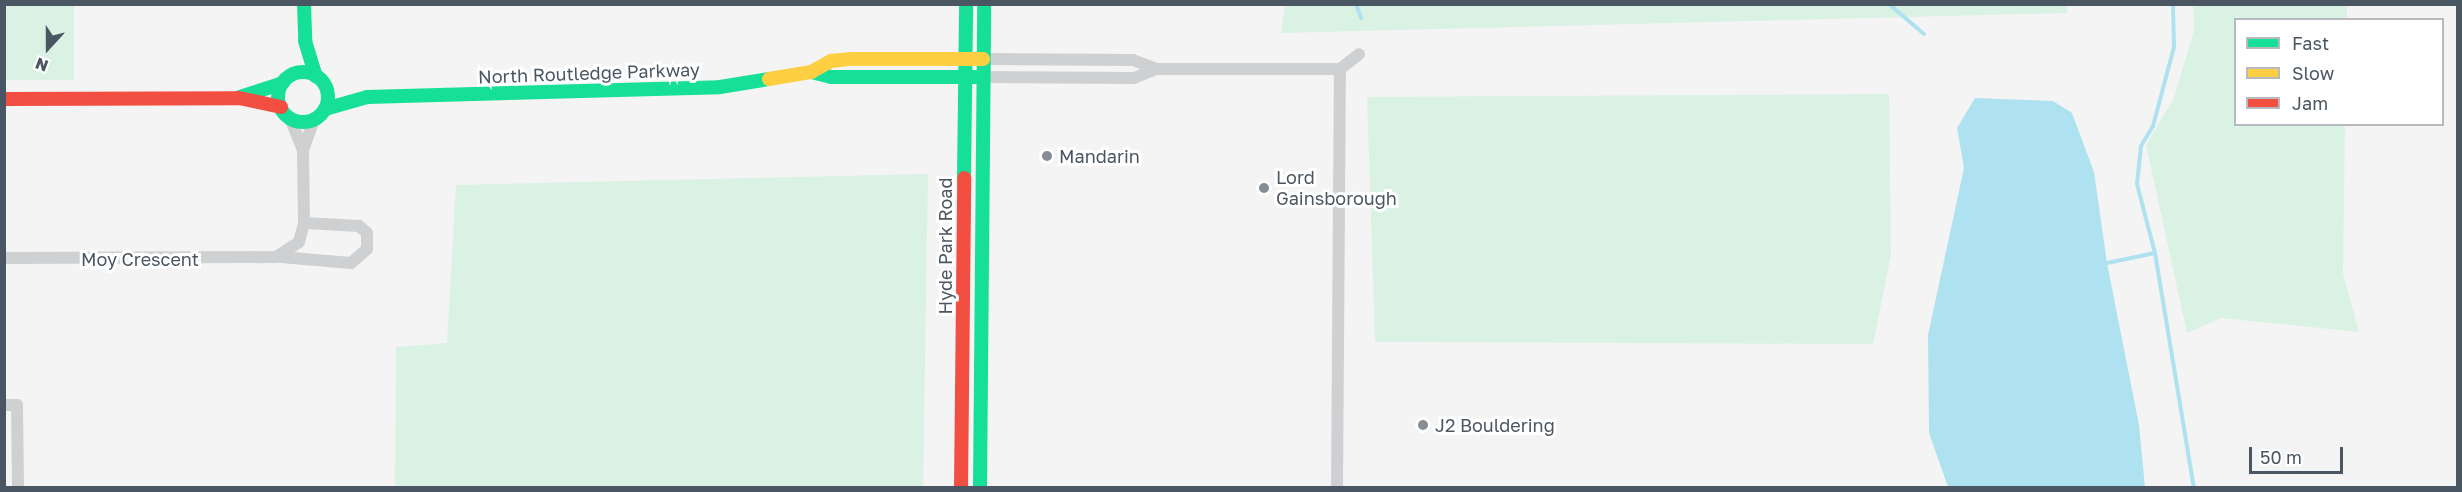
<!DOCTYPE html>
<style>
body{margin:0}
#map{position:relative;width:2462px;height:492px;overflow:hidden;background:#f4f4f4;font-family:"Golos Text",sans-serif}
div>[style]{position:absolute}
.green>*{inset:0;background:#d9f2e3;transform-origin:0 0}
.water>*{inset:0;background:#aee2f0}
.stream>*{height:4px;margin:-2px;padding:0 2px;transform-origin:2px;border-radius:2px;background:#aee2f0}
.street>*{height:12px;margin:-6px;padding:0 6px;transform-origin:6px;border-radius:6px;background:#ced0d2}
.fast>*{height:14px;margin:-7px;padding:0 7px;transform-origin:7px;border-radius:7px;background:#16e098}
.fast>.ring{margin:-7px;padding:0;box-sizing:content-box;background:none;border:14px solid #16e098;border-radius:50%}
.slow>*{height:14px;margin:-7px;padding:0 7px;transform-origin:7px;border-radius:7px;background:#ffcf43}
.jam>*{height:14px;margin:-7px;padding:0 7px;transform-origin:7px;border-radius:7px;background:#f24e42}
.dots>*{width:16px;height:16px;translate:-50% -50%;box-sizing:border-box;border:3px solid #fff;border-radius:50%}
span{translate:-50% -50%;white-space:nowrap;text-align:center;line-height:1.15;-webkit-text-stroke:6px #fff;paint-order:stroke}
.street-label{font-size:18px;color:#4a5661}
.poi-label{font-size:18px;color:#4a5661}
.left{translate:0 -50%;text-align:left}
.frame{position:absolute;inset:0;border:6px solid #4a5661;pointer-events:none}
.legend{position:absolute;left:2234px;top:18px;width:210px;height:108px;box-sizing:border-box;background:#fff;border:2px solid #b7bbc0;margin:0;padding:8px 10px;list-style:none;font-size:18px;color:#4a5661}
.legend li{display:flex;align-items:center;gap:12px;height:30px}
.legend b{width:30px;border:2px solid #b7bbc0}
.north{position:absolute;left:18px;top:18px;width:60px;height:60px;-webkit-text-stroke:4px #fff;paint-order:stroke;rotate:201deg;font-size:16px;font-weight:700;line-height:24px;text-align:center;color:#4a5661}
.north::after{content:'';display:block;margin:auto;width:21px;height:27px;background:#4a5661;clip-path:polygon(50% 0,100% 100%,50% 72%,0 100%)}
.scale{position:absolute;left:2249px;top:447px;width:94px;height:27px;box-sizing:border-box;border:3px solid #4a5661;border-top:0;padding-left:8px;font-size:18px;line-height:21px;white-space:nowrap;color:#4a5661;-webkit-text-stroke:4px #fff;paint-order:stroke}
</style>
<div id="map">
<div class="green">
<i style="clip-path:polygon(1285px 4px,2066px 4px,2068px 13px,1281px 33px)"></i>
<i style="left:4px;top:5px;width:70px;height:75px"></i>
<i style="clip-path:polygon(2193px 5px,2347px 5px,2347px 19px,2236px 20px,2236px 124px,2345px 125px,2343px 273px,2359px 332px,2221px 318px,2187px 333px,2146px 145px,2174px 98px,2194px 30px)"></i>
<i style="clip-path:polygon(1889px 94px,1891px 254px,1873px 344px,1375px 342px,1367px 97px)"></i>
<i style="clip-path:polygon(928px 174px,923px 487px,395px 487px,396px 347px,447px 343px,456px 185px)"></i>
</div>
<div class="water">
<i style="clip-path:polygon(1975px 98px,2053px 101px,2072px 113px,2094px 172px,2107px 263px,2139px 425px,2145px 487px,1948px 487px,1929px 433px,1928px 335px,1964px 168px,1957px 128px)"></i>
</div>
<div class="stream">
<i style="left:1356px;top:4px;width:15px;rotate:70deg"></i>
<i style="left:1889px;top:4px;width:46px;rotate:40.6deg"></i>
<i style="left:2173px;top:4px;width:43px;rotate:88.7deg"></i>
<i style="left:2174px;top:47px;width:82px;rotate:104.9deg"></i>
<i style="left:2153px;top:126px;width:23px;rotate:121deg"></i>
<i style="left:2141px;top:146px;width:38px;rotate:96deg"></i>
<i style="left:2137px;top:184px;width:71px;rotate:75.4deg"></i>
<i style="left:2155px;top:253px;width:238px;rotate:80.6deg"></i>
<i style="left:2107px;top:263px;width:49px;rotate:-11.8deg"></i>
</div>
<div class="street">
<i style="left:983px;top:59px;width:150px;rotate:0.4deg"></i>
<i style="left:1133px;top:60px;width:25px;rotate:21deg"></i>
<i style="left:1340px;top:69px;width:24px;rotate:-38deg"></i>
<i style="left:982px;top:77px;width:152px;rotate:0.4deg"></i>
<i style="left:1134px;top:78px;width:24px;rotate:-22deg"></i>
<i style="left:1156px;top:69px;width:184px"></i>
<i style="left:290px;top:118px;width:35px;rotate:68deg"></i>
<i style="left:281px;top:257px;width:70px;rotate:4.9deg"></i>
<i style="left:351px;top:263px;width:21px;rotate:-41deg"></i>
<i style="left:367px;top:249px;width:16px;rotate:-90deg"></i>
<i style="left:367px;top:233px;width:11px;rotate:-139deg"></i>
<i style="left:359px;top:226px;width:55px;rotate:-176.9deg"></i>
<i style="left:4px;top:258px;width:272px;rotate:-0.2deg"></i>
<i style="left:276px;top:257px;width:27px;rotate:-33deg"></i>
<i style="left:299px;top:242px;width:20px;rotate:-75deg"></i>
<i style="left:304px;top:223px;width:73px;rotate:-90.8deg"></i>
<i style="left:303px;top:150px;width:33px;rotate:-70deg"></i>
<i style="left:4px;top:405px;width:13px"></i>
<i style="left:17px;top:405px;width:83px;rotate:89.3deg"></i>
<i style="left:1337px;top:488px;width:419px;rotate:-89.6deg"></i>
</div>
<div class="fast">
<i style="left:304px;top:4px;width:37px;rotate:88deg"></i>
<i style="left:305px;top:41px;width:37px;rotate:73deg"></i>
<i style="left:811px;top:72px;width:21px;rotate:14deg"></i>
<i style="left:831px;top:77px;width:144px"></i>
<i class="ring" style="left:278px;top:72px;width:36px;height:36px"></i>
<i style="left:240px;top:97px;width:45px;rotate:-18deg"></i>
<i style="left:325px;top:109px;width:44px;rotate:-15.9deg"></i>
<i style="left:367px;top:97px;width:353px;rotate:-1.6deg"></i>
<i style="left:720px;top:87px;width:50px;rotate:-9.3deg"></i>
<i style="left:964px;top:178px;width:174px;rotate:-89.3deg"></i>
<i style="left:980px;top:488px;width:484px;rotate:-89.5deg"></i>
</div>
<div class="slow">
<i style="left:769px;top:79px;width:43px;rotate:-9.5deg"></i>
<i style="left:811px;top:72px;width:23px;rotate:-29deg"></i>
<i style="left:831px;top:61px;width:20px;rotate:-6deg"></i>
<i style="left:851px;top:59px;width:132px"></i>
</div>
<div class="jam">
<i style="left:4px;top:99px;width:235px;rotate:-0.2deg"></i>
<i style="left:239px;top:98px;width:43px;rotate:12.1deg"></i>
<i style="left:961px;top:488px;width:310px;rotate:-89.4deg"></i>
</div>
<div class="dots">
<i style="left:1047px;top:156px;background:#868d94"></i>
<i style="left:1264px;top:188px;background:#868d94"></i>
<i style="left:1423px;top:425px;background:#868d94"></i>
</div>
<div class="street-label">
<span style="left:589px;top:73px;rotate:-2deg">North Routledge Parkway</span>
<span style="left:945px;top:246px;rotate:-90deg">Hyde Park Road</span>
<span style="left:140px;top:259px">Moy Crescent</span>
</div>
<div class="poi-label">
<span class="left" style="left:1059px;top:156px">Mandarin</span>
<span class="left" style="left:1276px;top:188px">Lord<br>Gainsborough</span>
<span class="left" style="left:1435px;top:425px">J2 Bouldering</span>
</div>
<div class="frame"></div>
<ul class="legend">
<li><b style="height:8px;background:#16e098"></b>Fast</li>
<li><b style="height:8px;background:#ffcf43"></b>Slow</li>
<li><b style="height:8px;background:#f24e42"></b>Jam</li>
</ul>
<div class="north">N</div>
<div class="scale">50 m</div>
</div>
